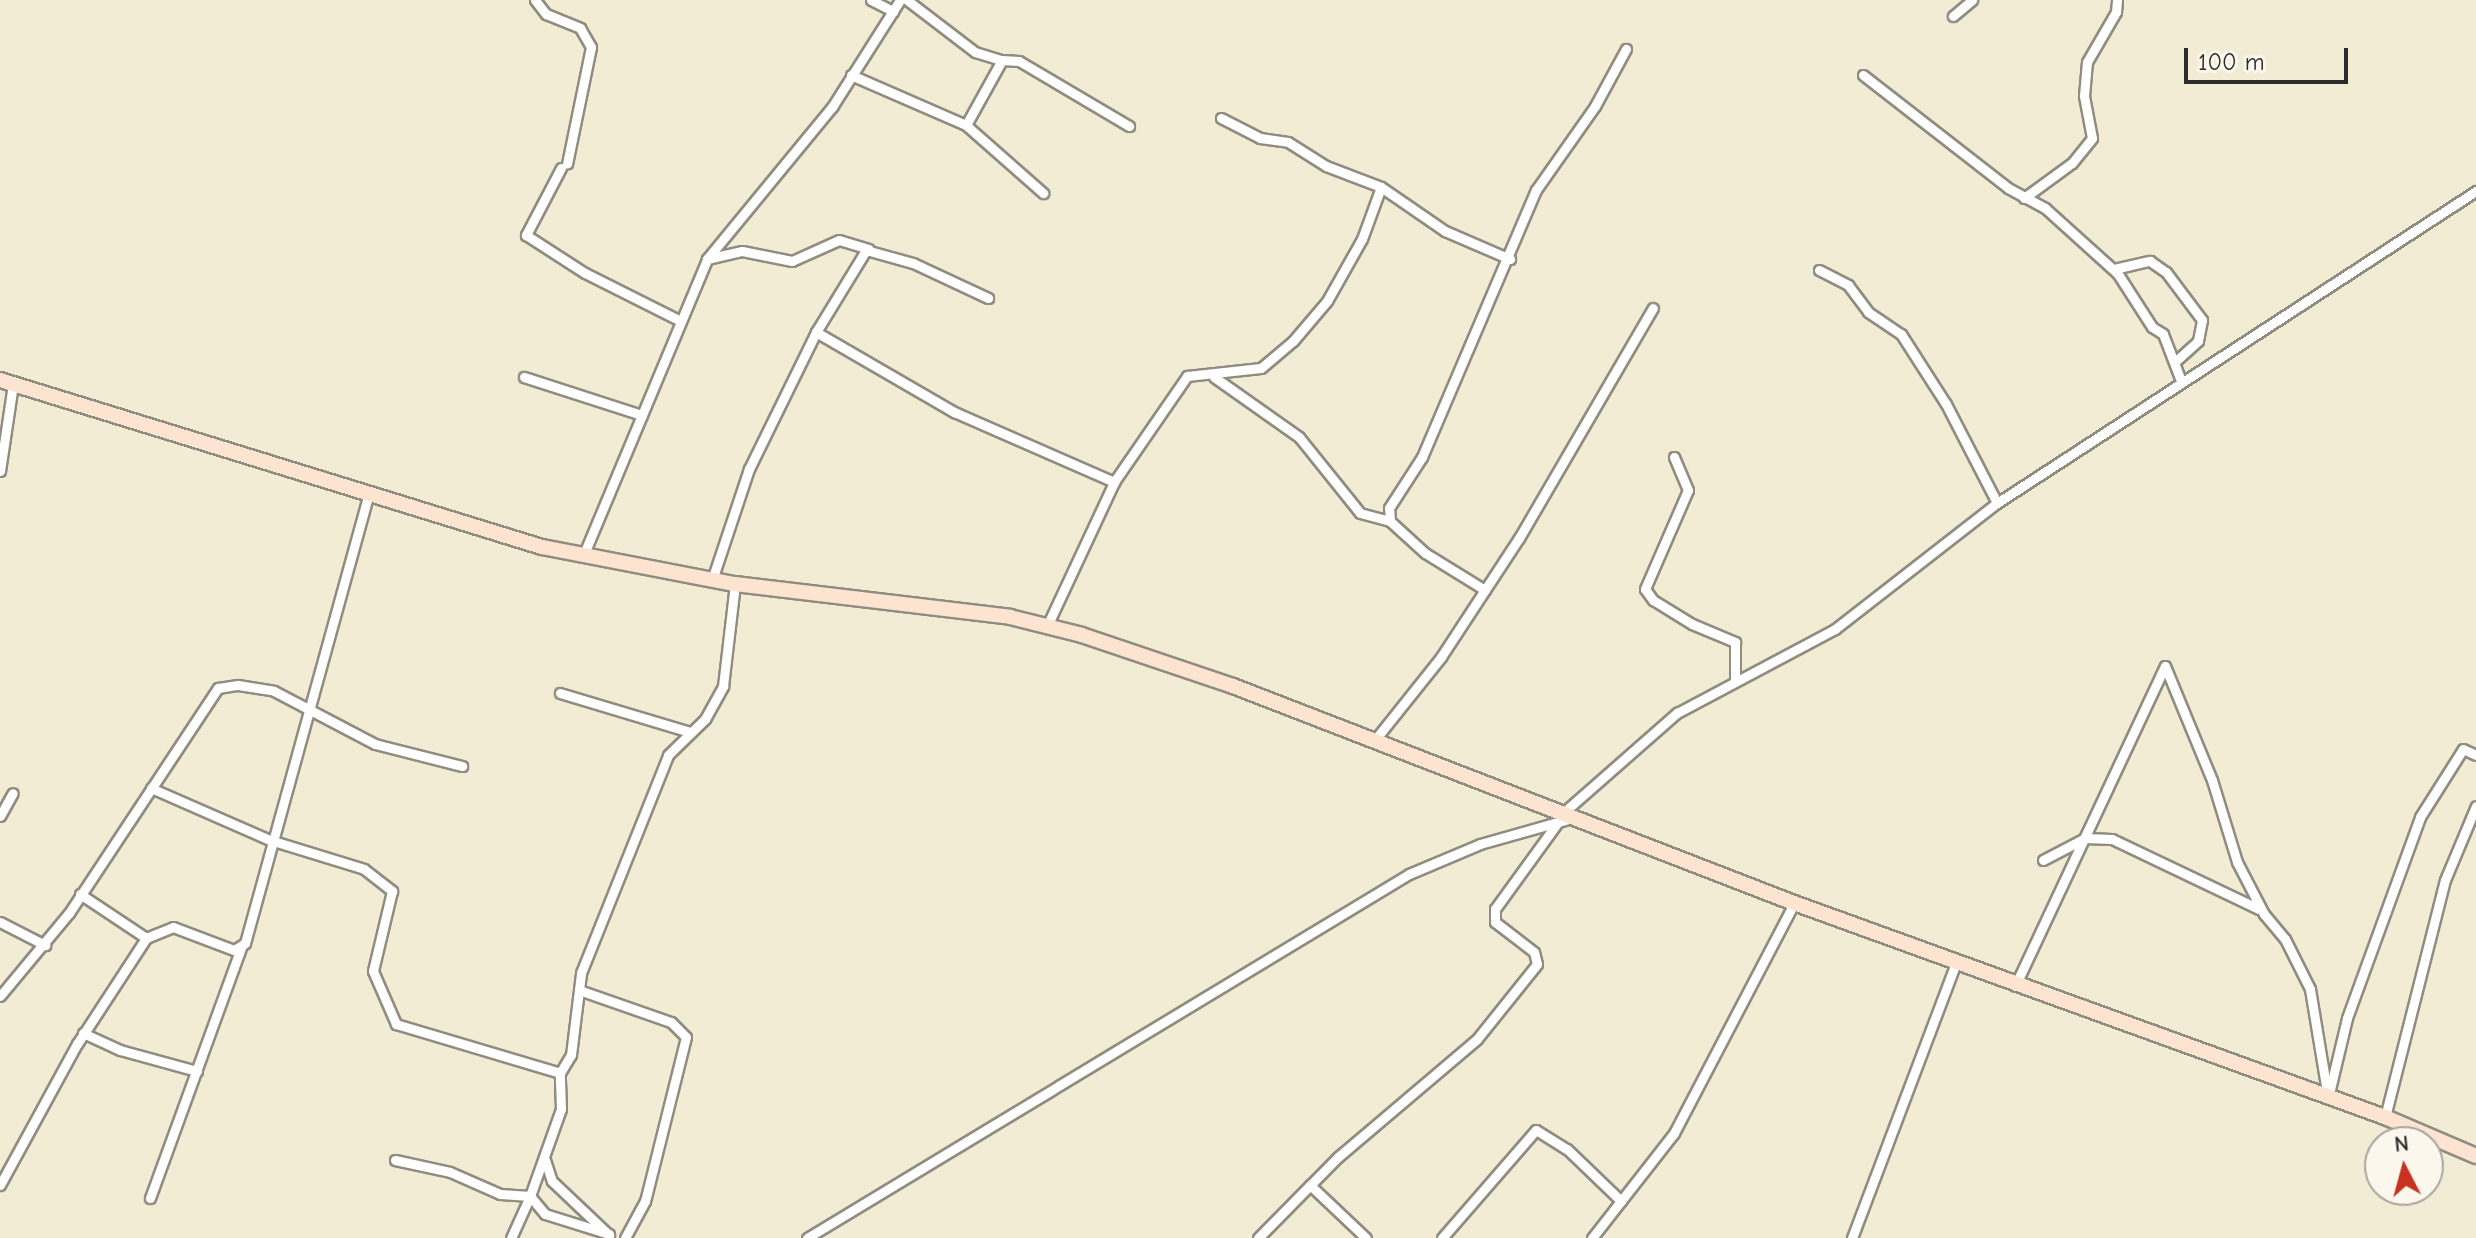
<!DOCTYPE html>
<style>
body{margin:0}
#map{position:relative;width:2476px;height:1238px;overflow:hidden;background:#f3ecd5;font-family:"Comic Neue",sans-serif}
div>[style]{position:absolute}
.roads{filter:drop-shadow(2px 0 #8f8c80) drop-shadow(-2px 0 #8f8c80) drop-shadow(0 2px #8f8c80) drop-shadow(0 -2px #8f8c80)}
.street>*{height:9px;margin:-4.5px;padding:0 4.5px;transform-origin:4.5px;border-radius:4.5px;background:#fff}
.secondary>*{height:14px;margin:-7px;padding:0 7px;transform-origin:7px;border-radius:7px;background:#fde4d1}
span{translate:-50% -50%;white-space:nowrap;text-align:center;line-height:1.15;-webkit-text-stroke:7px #fbf7ec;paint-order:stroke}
.north{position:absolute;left:2364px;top:1126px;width:80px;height:80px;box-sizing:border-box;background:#fbf7ec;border:2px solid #a8a59f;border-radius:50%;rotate:354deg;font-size:22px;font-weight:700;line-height:32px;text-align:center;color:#2b2b2b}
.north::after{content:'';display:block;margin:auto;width:28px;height:36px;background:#c8321e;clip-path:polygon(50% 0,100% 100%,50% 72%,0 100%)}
.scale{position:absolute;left:2184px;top:48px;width:164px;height:36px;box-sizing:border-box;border:4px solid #2b2b2b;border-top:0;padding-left:10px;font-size:24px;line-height:28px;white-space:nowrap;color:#2b2b2b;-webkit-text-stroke:6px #fbf7ec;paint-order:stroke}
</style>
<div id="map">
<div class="roads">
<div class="street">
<i style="left:535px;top:0;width:18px;rotate:52deg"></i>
<i style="left:546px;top:14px;width:37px;rotate:22deg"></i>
<i style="left:580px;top:28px;width:22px;rotate:60deg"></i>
<i style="left:591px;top:47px;width:119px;rotate:101.6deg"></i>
<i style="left:871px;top:0;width:25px;rotate:27deg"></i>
<i style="left:907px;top:0;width:86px;rotate:37.4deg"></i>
<i style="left:975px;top:52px;width:28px;rotate:17deg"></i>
<i style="left:1002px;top:60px;width:74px;rotate:119deg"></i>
<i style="left:1953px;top:16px;width:25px;rotate:-40deg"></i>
<i style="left:1002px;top:60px;width:17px;rotate:3deg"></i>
<i style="left:1019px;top:61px;width:128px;rotate:30.6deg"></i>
<i style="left:851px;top:75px;width:125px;rotate:23.5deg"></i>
<i style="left:966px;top:125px;width:103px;rotate:41.4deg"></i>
<i style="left:1863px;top:75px;width:184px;rotate:37.9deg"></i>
<i style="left:2008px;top:188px;width:42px;rotate:28.4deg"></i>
<i style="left:2045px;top:208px;width:98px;rotate:42.1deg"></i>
<i style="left:2118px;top:274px;width:63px;rotate:57.3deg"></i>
<i style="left:2152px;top:327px;width:13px;rotate:32deg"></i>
<i style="left:2163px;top:334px;width:50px;rotate:69deg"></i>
<i style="left:1221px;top:118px;width:44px;rotate:27.1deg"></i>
<i style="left:1260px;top:138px;width:28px;rotate:8deg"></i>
<i style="left:1288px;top:142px;width:45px;rotate:32.3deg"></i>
<i style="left:1326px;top:166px;width:59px;rotate:20.9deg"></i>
<i style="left:1381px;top:187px;width:78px;rotate:34.5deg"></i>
<i style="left:1445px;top:231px;width:71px;rotate:23.3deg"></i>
<i style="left:561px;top:168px;width:76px;rotate:117.6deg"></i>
<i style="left:526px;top:235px;width:70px;rotate:32.8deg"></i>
<i style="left:585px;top:273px;width:107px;rotate:26.6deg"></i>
<i style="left:2024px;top:198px;width:59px;rotate:-36.1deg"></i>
<i style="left:2072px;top:163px;width:32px;rotate:-51deg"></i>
<i style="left:2092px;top:138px;width:43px;rotate:-100.8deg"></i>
<i style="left:2084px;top:96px;width:34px;rotate:-85deg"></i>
<i style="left:2087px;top:62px;width:58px;rotate:-59.9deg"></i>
<i style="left:2116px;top:12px;width:12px;rotate:-85deg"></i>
<i style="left:707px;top:259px;width:36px;rotate:-13deg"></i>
<i style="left:742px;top:251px;width:51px;rotate:11.3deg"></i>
<i style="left:792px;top:261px;width:51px;rotate:-24.1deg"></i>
<i style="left:839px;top:240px;width:31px;rotate:17deg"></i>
<i style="left:2114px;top:269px;width:37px;rotate:-13deg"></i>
<i style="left:2150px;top:261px;width:19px;rotate:35deg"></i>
<i style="left:2166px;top:272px;width:60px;rotate:53.1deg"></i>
<i style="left:2202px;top:320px;width:21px;rotate:101deg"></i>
<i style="left:2198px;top:341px;width:31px;rotate:138deg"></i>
<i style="left:1819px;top:270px;width:33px;rotate:27deg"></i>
<i style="left:1848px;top:285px;width:34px;rotate:53deg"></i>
<i style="left:1868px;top:312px;width:40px;rotate:34deg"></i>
<i style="left:1901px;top:334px;width:83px;rotate:57.3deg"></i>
<i style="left:1946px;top:404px;width:111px;rotate:62.7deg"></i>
<i style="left:816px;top:332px;width:160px;rotate:30.1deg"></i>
<i style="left:954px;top:412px;width:175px;rotate:23.6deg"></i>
<i style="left:524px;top:377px;width:124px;rotate:17.9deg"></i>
<i style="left:1214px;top:377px;width:104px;rotate:35.2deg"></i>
<i style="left:1299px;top:437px;width:97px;rotate:51.2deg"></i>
<i style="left:1360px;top:513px;width:31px;rotate:15deg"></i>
<i style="left:1674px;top:457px;width:36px;rotate:67deg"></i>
<i style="left:1688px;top:490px;width:108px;rotate:113.5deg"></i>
<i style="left:1645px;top:589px;width:14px;rotate:54deg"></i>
<i style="left:1653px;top:600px;width:46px;rotate:31.6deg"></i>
<i style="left:1692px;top:624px;width:47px;rotate:22.7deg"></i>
<i style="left:1735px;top:642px;width:38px;rotate:90deg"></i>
<i style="left:0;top:471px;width:88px;rotate:-81.5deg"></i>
<i style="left:583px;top:556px;width:322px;rotate:-67.3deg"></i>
<i style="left:707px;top:259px;width:197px;rotate:-50.6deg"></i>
<i style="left:832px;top:107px;width:127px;rotate:-57.6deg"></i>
<i style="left:712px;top:580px;width:117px;rotate:-71.6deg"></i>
<i style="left:749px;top:469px;width:153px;rotate:-63.9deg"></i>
<i style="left:816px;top:332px;width:96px;rotate:-58.6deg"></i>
<i style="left:866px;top:250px;width:49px;rotate:15.5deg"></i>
<i style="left:913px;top:263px;width:83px;rotate:25deg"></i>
<i style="left:1485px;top:590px;width:70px;rotate:-148.3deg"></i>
<i style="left:1425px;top:553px;width:47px;rotate:-137.6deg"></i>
<i style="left:1390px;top:521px;width:13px;rotate:-94deg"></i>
<i style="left:1389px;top:508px;width:61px;rotate:-57.1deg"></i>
<i style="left:1422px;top:457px;width:290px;rotate:-66.9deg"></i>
<i style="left:1536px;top:190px;width:103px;rotate:-54.9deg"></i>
<i style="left:1595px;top:106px;width:65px;rotate:-61.5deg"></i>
<i style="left:1047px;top:626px;width:159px;rotate:-65deg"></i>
<i style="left:1114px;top:482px;width:129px;rotate:-55.4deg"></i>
<i style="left:1187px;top:376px;width:74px;rotate:-6.2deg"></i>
<i style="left:1261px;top:368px;width:42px;rotate:-40.2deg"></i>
<i style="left:1293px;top:341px;width:52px;rotate:-49.6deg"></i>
<i style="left:1327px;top:301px;width:71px;rotate:-60.6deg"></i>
<i style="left:1362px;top:239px;width:55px;rotate:-69.9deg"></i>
<i style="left:560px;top:693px;width:136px;rotate:16.7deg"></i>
<i style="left:1374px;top:741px;width:107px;rotate:-51.4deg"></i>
<i style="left:1441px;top:657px;width:142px;rotate:-56.8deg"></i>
<i style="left:1519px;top:538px;width:266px;rotate:-59.8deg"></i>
<i style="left:151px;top:788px;width:130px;rotate:23.6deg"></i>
<i style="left:270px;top:840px;width:98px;rotate:17.1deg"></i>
<i style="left:364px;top:869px;width:36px;rotate:38deg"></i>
<i style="left:392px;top:891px;width:82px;rotate:103.4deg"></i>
<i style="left:373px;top:971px;width:58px;rotate:66.5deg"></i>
<i style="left:396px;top:1024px;width:171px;rotate:16.6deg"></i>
<i style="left:1563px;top:813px;width:152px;rotate:-41.3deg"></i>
<i style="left:1677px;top:713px;width:179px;rotate:-28deg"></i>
<i style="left:1835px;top:629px;width:205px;rotate:-37.9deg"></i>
<i style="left:1997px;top:503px;width:572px;rotate:-33.08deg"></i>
<i style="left:0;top:816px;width:26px;rotate:-61deg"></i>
<i style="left:2043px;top:860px;width:47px;rotate:-27.6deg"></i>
<i style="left:2085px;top:838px;width:27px;rotate:2deg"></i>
<i style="left:2112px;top:839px;width:163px;rotate:25.5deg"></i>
<i style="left:80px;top:894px;width:79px;rotate:33.7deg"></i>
<i style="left:0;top:922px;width:51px;rotate:27.1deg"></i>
<i style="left:2015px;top:986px;width:353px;rotate:-64.9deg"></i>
<i style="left:2165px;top:666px;width:123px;rotate:67.6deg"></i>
<i style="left:2212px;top:780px;width:86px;rotate:73deg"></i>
<i style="left:2237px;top:862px;width:59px;rotate:62.6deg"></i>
<i style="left:2264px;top:914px;width:33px;rotate:50deg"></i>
<i style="left:2285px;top:939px;width:56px;rotate:63.4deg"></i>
<i style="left:2310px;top:989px;width:110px;rotate:80.6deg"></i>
<i style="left:2328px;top:1098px;width:82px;rotate:-76.6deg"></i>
<i style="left:2347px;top:1018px;width:214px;rotate:-70deg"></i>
<i style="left:2420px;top:817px;width:80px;rotate:-57.7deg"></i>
<i style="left:2463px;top:749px;width:14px;rotate:25deg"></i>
<i style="left:579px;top:990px;width:97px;rotate:19.2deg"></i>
<i style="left:671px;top:1022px;width:21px;rotate:45deg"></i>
<i style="left:686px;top:1037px;width:169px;rotate:104deg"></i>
<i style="left:645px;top:1201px;width:42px;rotate:118.4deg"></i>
<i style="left:0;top:996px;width:108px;rotate:-50.3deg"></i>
<i style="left:69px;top:913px;width:270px;rotate:-56.5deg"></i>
<i style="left:218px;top:688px;width:20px;rotate:-9deg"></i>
<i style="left:238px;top:685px;width:36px;rotate:9deg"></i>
<i style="left:274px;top:691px;width:114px;rotate:27.7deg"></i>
<i style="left:375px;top:744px;width:90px;rotate:14.2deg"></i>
<i style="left:83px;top:1033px;width:41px;rotate:24.7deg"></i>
<i style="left:120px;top:1050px;width:80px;rotate:15.3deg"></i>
<i style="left:2385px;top:1117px;width:244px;rotate:-75.8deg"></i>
<i style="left:2445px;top:880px;width:80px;rotate:-67.3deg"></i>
<i style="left:395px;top:1160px;width:56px;rotate:12.3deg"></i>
<i style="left:450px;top:1172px;width:55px;rotate:23.7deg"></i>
<i style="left:500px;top:1194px;width:30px;rotate:4deg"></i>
<i style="left:530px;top:1196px;width:46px;rotate:114.3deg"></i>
<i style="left:545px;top:1160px;width:22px;rotate:72deg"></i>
<i style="left:552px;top:1181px;width:79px;rotate:43.5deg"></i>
<i style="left:0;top:1185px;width:161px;rotate:-61.4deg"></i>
<i style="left:77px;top:1044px;width:126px;rotate:-56.9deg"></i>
<i style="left:146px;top:938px;width:29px;rotate:-22deg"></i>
<i style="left:173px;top:927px;width:65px;rotate:20.7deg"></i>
<i style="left:234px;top:950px;width:13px;rotate:-32deg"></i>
<i style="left:245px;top:943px;width:465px;rotate:-74.6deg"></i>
<i style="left:1310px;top:1185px;width:77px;rotate:43.4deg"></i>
<i style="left:150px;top:1198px;width:266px;rotate:-70deg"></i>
<i style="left:609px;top:1234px;width:67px;rotate:-162.6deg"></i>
<i style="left:545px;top:1214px;width:23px;rotate:-130deg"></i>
<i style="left:530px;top:1196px;width:92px;rotate:-70.4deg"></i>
<i style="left:561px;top:1109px;width:36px;rotate:-92deg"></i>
<i style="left:560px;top:1073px;width:21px;rotate:-59deg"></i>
<i style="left:571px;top:1055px;width:83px;rotate:-83deg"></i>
<i style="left:581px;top:973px;width:235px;rotate:-68.2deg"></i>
<i style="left:668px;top:755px;width:52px;rotate:-44.2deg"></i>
<i style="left:705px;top:719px;width:38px;rotate:-61deg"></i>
<i style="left:723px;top:686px;width:103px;rotate:-83.3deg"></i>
<i style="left:807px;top:1238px;width:703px;rotate:-31.16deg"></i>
<i style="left:1409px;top:874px;width:77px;rotate:-22.9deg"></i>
<i style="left:1480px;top:844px;width:96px;rotate:-15.8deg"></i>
<i style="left:1258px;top:1238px;width:114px;rotate:-45.4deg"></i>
<i style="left:1338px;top:1157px;width:182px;rotate:-40.3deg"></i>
<i style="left:1477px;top:1039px;width:96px;rotate:-51.3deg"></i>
<i style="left:1537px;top:964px;width:12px;rotate:-104deg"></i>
<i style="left:1534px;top:952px;width:49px;rotate:-142.4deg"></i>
<i style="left:1495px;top:922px;width:13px;rotate:-90deg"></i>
<i style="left:1495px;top:909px;width:107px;rotate:-54.1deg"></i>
<i style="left:1442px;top:1238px;width:143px;rotate:-49deg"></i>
<i style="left:1536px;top:1130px;width:36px;rotate:32deg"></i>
<i style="left:1567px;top:1149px;width:75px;rotate:43.9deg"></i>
<i style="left:1592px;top:1238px;width:133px;rotate:-52deg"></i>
<i style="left:1674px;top:1133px;width:259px;rotate:-62.4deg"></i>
<i style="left:1852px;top:1238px;width:294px;rotate:-69.3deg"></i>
</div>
<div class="secondary">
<i style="left:0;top:380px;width:567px;rotate:17.13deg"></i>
<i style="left:542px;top:547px;width:197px;rotate:10.9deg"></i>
<i style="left:735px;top:584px;width:277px;rotate:6.8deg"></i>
<i style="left:1010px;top:617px;width:74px;rotate:14deg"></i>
<i style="left:1082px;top:635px;width:159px;rotate:18.7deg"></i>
<i style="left:1233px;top:686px;width:602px;rotate:21.15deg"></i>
<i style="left:1794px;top:903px;width:629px;rotate:19.91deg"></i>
<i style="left:2385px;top:1117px;width:99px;rotate:23.2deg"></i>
</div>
</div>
<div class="north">N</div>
<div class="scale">100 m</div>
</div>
